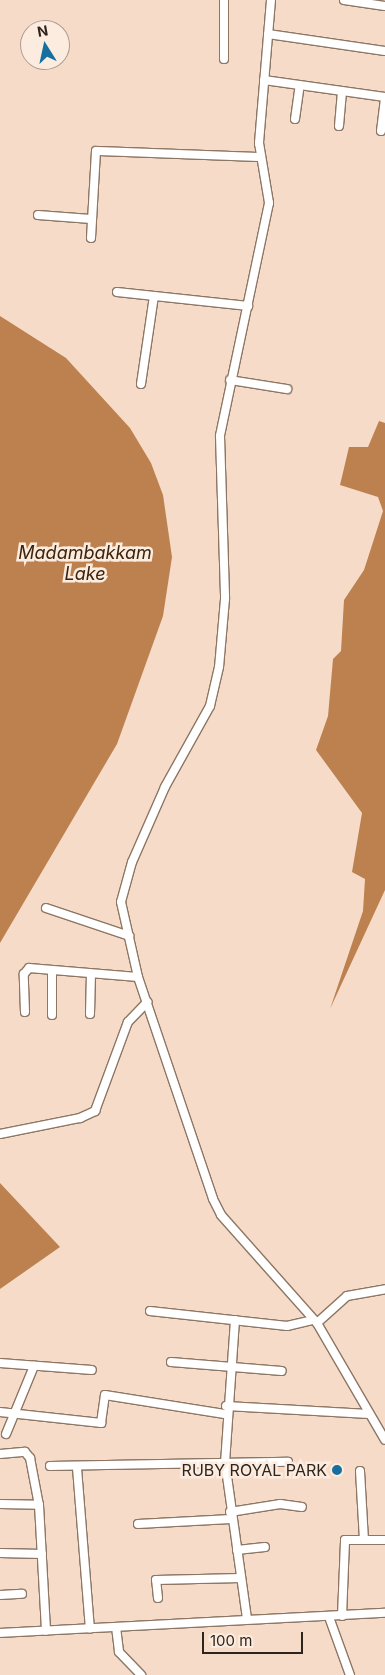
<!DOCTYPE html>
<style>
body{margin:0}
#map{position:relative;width:385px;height:1675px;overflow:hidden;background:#f6dcc8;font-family:Inter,sans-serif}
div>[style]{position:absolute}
.water>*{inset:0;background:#bc814e}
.roads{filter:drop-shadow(1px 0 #8d7664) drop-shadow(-1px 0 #8d7664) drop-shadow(0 1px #8d7664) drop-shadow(0 -1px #8d7664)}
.minor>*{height:8px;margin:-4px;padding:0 4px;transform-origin:4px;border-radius:4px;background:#fff}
.dots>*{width:14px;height:14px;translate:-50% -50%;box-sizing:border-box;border:2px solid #fcecdf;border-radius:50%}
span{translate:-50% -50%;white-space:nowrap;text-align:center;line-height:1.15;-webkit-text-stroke:5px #fcecdf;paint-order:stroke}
.poi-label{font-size:16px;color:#2e241c}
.right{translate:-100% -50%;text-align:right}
.water-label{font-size:18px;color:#3c230c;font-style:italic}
.north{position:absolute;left:20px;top:20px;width:50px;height:50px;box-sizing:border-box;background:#fcecdf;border:1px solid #aa9c91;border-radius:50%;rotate:350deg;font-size:14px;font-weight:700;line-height:20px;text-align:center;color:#2e241c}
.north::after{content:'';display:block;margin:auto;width:18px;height:22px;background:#166f9e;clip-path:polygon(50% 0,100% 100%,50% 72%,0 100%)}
.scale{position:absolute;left:202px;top:1632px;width:101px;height:22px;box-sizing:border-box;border:2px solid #2e241c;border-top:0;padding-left:6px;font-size:15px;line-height:18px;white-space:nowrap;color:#2e241c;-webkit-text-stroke:4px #fcecdf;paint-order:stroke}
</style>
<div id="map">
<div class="water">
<i style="clip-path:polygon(0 316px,66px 358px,130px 428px,151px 463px,163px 495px,172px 557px,163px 616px,117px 744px,0 943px)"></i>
<i style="clip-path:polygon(379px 421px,385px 423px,385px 890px,330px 1009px,363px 911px,365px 879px,352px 872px,362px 813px,316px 750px,328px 716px,333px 659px,341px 651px,344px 600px,364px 570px,383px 511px,378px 497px,340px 485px,349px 447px,368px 447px)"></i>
<i style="clip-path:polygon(0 1183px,60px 1247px,0 1289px)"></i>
</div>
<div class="roads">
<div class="minor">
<i style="left:271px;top:0;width:144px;rotate:94.8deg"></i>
<i style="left:259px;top:143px;width:61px;rotate:80.5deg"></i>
<i style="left:269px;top:203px;width:238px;rotate:101.9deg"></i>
<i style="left:220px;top:436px;width:163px;rotate:88.2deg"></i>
<i style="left:225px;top:599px;width:68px;rotate:95deg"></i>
<i style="left:219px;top:667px;width:40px;rotate:103deg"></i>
<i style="left:210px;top:706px;width:93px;rotate:119.1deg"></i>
<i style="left:165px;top:787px;width:82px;rotate:113.7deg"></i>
<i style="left:132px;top:862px;width:41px;rotate:105.4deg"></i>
<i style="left:121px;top:902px;width:77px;rotate:77.2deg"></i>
<i style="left:138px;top:977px;width:234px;rotate:71.3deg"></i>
<i style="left:213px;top:1199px;width:18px;rotate:63deg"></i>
<i style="left:221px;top:1215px;width:144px;rotate:48.4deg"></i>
<i style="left:317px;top:1323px;width:135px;rotate:59.8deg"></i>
<i style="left:344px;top:0;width:41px;rotate:8.3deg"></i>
<i style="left:268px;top:34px;width:118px;rotate:8.3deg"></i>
<i style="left:224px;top:59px;width:59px;rotate:-90deg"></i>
<i style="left:264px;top:80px;width:122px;rotate:8deg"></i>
<i style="left:295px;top:119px;width:34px;rotate:-82deg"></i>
<i style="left:339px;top:126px;width:35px;rotate:-85deg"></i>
<i style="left:381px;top:131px;width:34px;rotate:-83deg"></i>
<i style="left:38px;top:215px;width:53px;rotate:4.3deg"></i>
<i style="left:91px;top:238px;width:87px;rotate:-86.7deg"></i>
<i style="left:96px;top:151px;width:165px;rotate:2.1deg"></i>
<i style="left:117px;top:292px;width:132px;rotate:6.1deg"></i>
<i style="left:230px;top:380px;width:58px;rotate:9deg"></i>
<i style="left:141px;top:384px;width:89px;rotate:-81.6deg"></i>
<i style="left:46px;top:908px;width:88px;rotate:18.6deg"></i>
<i style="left:25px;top:1012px;width:38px;rotate:-92deg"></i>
<i style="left:24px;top:974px;width:8px;rotate:-50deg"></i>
<i style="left:29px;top:968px;width:109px;rotate:4.7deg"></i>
<i style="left:90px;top:1014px;width:40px;rotate:-88.6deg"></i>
<i style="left:52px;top:1015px;width:43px;rotate:-90deg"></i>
<i style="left:0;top:1134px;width:82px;rotate:-11.3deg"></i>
<i style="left:80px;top:1118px;width:17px;rotate:-25deg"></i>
<i style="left:95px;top:1111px;width:95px;rotate:-69.7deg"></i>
<i style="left:128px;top:1022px;width:28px;rotate:-46deg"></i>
<i style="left:150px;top:1311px;width:138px;rotate:6.2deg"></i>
<i style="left:287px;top:1326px;width:27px;rotate:-13deg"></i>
<i style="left:235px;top:1320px;width:142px;rotate:94deg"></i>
<i style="left:225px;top:1462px;width:159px;rotate:82deg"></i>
<i style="left:317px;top:1323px;width:40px;rotate:-42deg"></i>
<i style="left:347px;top:1296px;width:39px;rotate:-10deg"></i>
<i style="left:171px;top:1362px;width:111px;rotate:4.6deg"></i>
<i style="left:0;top:1363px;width:92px;rotate:4.4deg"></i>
<i style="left:226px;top:1406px;width:143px;rotate:3.2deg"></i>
<i style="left:0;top:1412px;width:102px;rotate:6.2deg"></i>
<i style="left:101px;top:1423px;width:28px;rotate:-82deg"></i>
<i style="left:105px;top:1395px;width:121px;rotate:9deg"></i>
<i style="left:6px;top:1434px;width:74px;rotate:-67.6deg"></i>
<i style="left:0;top:1454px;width:25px;rotate:-5deg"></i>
<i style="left:25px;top:1452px;width:8px;rotate:50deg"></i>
<i style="left:30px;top:1458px;width:48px;rotate:79.2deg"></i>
<i style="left:39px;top:1505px;width:126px;rotate:86.8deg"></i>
<i style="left:50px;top:1466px;width:238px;rotate:-1deg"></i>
<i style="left:77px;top:1468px;width:161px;rotate:85.4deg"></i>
<i style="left:360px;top:1471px;width:69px;rotate:86.7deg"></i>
<i style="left:0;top:1504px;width:39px;rotate:1deg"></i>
<i style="left:230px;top:1512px;width:51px;rotate:-9.1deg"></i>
<i style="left:280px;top:1504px;width:22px;rotate:8deg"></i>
<i style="left:138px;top:1524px;width:93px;rotate:-3.1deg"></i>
<i style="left:237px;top:1550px;width:28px;rotate:-6deg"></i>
<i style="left:0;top:1553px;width:42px;rotate:1.4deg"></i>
<i style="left:0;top:1595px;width:22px;rotate:-3deg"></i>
<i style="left:158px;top:1598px;width:18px;rotate:-96deg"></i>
<i style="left:156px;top:1580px;width:85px;rotate:-1.3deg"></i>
<i style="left:342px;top:1616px;width:76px;rotate:-87.7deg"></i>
<i style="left:345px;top:1540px;width:40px"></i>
<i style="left:329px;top:1617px;width:62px;rotate:70.1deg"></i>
<i style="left:116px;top:1627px;width:25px;rotate:83deg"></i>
<i style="left:119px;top:1652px;width:32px;rotate:46deg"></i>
<i style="left:0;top:1633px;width:386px;rotate:-3deg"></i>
</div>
</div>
<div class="dots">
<i style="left:337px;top:1470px;background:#166f9e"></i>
</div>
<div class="poi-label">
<span class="right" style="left:327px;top:1470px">RUBY ROYAL PARK</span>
</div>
<div class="water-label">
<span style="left:85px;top:564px">Madambakkam<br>Lake</span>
</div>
<div class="north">N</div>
<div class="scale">100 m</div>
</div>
